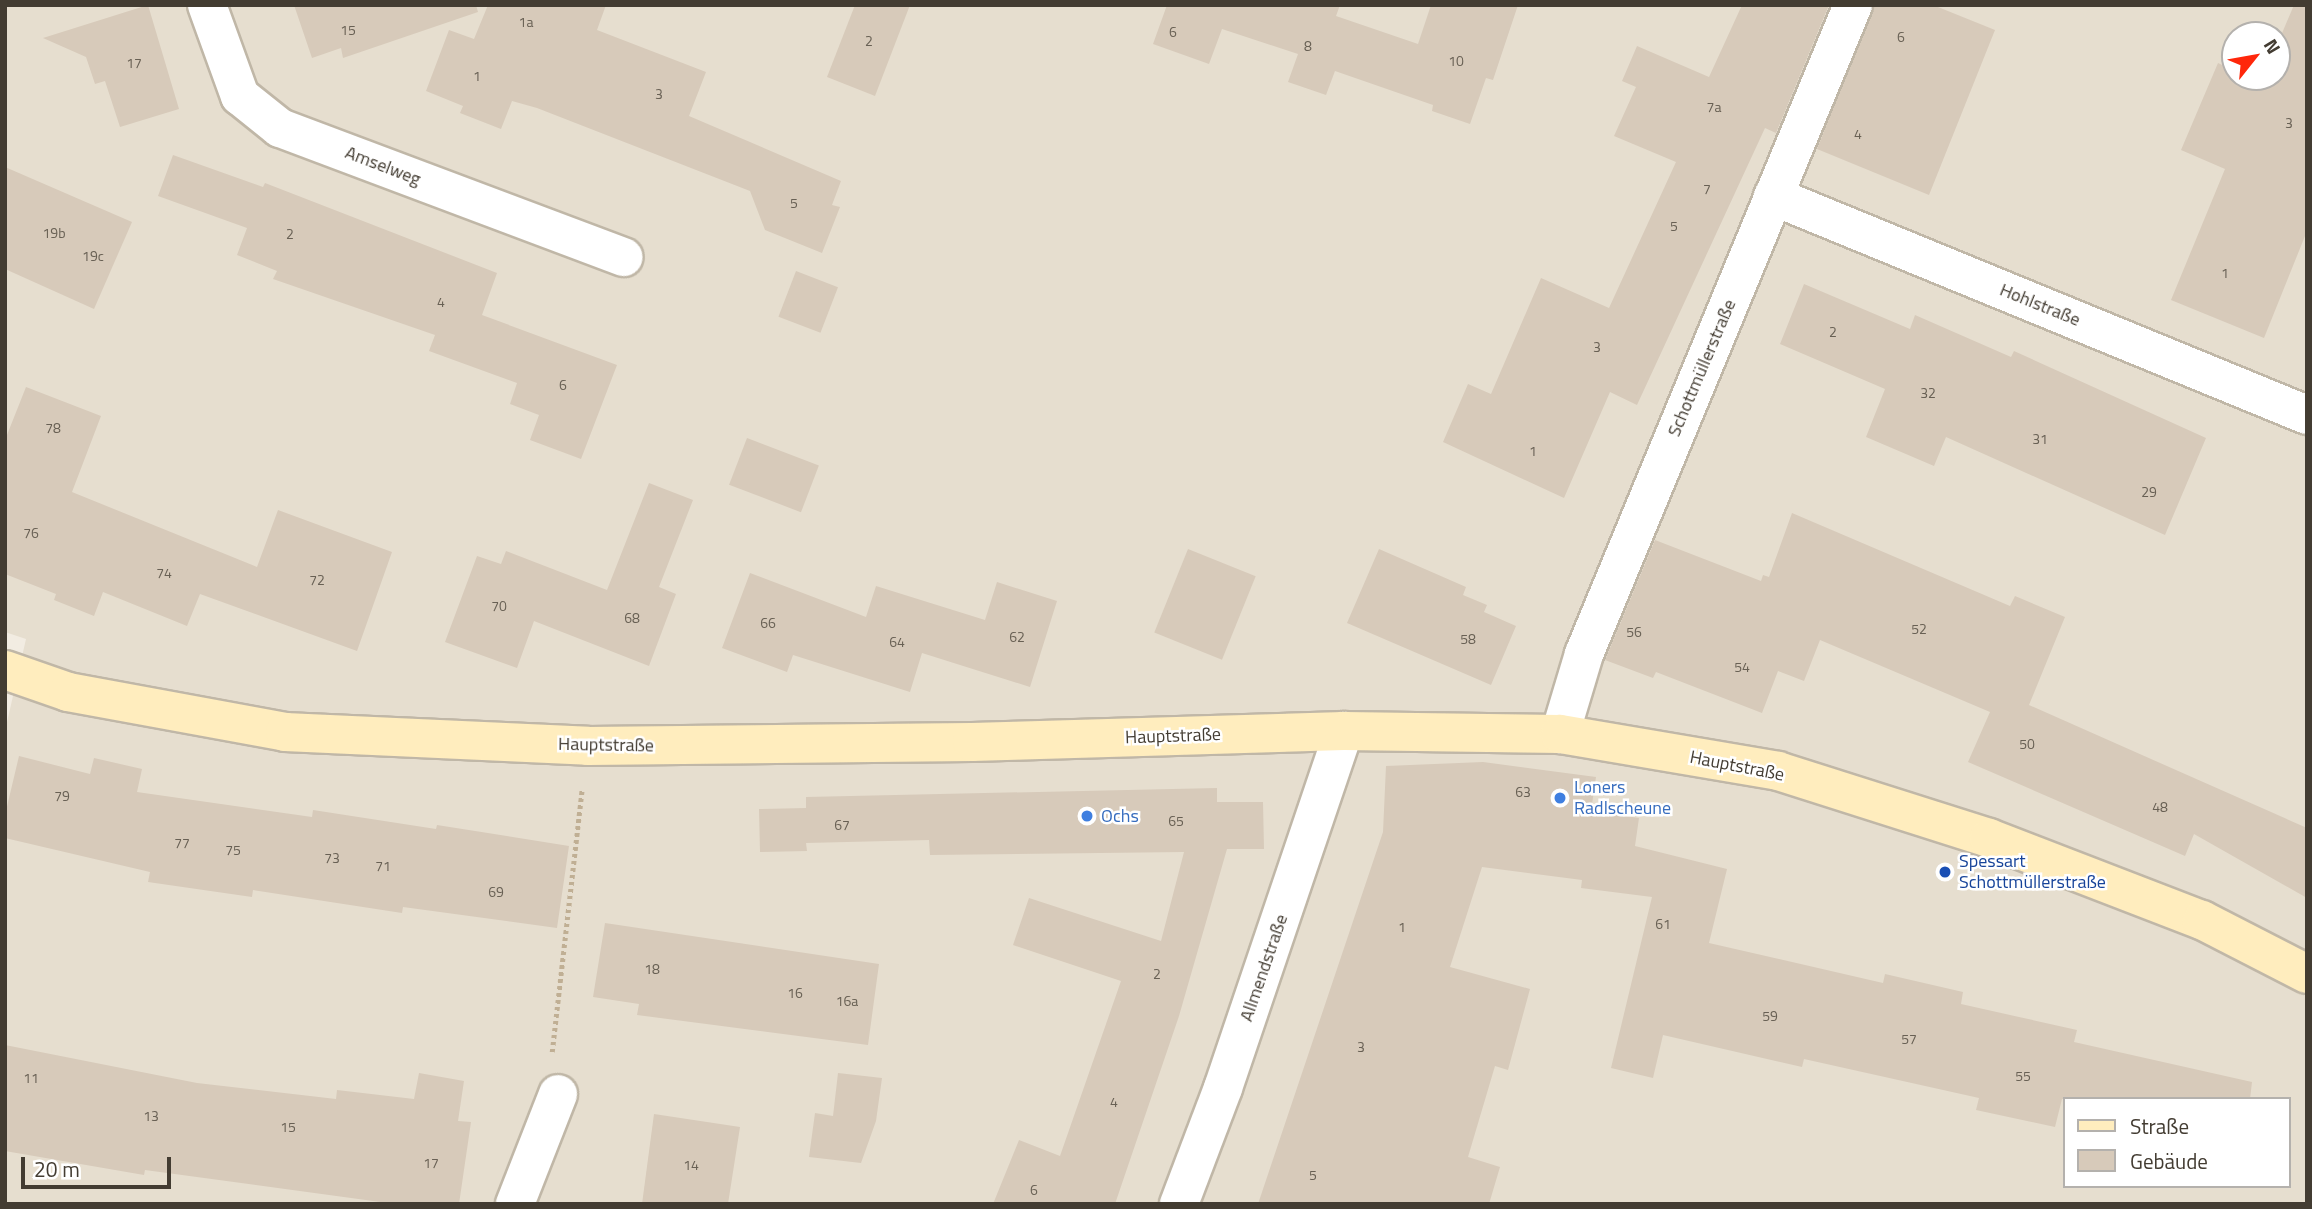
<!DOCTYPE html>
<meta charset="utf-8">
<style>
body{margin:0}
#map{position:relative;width:2312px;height:1209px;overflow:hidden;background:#f2ece2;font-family:"Titillium Web",sans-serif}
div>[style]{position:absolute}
.residential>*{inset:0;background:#e6decf}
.building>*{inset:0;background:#d7caba;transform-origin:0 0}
.path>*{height:4.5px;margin-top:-2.25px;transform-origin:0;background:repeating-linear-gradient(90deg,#c0af94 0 3.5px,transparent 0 7px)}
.roads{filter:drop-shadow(2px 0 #c0b7a7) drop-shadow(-2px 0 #c0b7a7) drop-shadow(0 2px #c0b7a7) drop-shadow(0 -2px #c0b7a7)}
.street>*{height:38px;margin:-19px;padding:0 19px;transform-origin:19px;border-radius:19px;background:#fff}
.secondary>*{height:38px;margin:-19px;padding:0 19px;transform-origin:19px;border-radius:19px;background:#ffedbe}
.dots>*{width:19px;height:19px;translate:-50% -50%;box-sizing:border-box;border:4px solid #fff;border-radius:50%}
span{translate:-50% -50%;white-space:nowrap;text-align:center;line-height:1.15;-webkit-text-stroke:5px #fff;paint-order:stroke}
.number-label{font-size:14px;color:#686054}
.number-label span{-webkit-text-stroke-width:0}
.street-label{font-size:18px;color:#433c32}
.shop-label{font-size:18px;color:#366cbe}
.left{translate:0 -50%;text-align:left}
.transit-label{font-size:18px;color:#164399}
.frame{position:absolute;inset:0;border:7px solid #433c32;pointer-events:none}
.legend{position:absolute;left:2063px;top:1097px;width:228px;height:91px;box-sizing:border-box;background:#fff;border:2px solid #b4b1ad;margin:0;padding:9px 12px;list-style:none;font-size:21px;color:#433c32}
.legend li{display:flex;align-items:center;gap:14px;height:35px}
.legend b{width:35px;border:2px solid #b4b1ad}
.north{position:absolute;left:2221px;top:21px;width:70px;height:70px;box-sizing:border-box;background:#fff;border:2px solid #b4b1ad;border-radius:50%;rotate:59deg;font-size:19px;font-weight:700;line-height:28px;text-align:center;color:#433c32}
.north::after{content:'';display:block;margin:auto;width:24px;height:32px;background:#ff270b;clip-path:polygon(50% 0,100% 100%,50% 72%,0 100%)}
.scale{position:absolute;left:21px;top:1157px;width:150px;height:32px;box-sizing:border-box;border:4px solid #433c32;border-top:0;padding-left:9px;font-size:21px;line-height:24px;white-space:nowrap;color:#433c32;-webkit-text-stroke:5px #fff;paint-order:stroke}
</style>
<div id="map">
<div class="residential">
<i style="clip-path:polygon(evenodd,5px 5px,2307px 5px,2307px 1204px,5px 1204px,5px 731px,26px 639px,5px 632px,5px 5px,2235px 35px,2277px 35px,2277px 77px,2235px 77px,2235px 35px,5px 5px,2065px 1099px,2289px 1099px,2289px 1186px,2065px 1186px,2065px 1099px)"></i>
</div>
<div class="building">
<i style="clip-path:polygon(148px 5px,179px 109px,120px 127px,105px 81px,95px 84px,86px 57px,43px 38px)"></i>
<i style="clip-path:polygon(294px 5px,476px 5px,478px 12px,343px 58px,341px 48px,312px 58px)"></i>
<i style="clip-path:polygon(488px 5px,606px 5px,597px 30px,706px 72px,689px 116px,841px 181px,832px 205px,840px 207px,822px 253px,765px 230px,750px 191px,537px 108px,512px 101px,501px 129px,460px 113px,463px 106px,426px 91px,449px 30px,474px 39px)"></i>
<i style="clip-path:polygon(855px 5px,910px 5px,875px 96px,827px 77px)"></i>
<i style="clip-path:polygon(1167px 5px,1340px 5px,1336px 16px,1418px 44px,1431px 5px,1518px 5px,1493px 80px,1486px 78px,1470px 124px,1432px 111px,1433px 105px,1335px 71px,1326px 95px,1288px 82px,1298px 54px,1222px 29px,1209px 64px,1153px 44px)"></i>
<i style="clip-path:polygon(1742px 5px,1829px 5px,1776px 133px,1765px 128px,1637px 405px,1610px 392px,1564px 498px,1443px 442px,1468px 384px,1491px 394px,1541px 278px,1609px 308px,1676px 162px,1614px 136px,1636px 87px,1622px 81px,1637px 46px,1709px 77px)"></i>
<i style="clip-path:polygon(1874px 5px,1933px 5px,1995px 30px,1929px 195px,1817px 149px)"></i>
<i style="clip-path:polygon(2294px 5px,2307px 5px,2307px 231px,2264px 338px,2171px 300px,2225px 169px,2181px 150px,2218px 63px,2235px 71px,2235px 77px,2261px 82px,2263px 77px,2277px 77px,2277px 45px)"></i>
<i style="clip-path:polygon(173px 155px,263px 187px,265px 183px,497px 273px,482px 315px,617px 365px,581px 459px,530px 440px,539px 415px,510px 404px,517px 383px,429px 351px,435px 335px,273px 279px,277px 271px,237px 255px,247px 228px,158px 196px)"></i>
<i style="clip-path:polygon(5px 167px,132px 222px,94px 309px,5px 269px)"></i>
<i style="left:796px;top:271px;width:45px;height:49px;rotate:21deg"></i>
<i style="clip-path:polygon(1804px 284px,1910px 329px,1915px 315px,2011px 357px,2014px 351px,2206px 438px,2165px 535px,1946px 437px,1934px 466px,1866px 437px,1885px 389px,1780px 344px)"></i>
<i style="clip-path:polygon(26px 387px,101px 416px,72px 492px,257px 567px,278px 510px,392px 552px,357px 651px,200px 594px,187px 626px,103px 592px,94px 616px,54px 600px,56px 594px,5px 574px,5px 440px)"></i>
<i style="left:747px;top:438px;width:77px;height:50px;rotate:21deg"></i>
<i style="clip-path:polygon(649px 483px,693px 500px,659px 587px,676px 594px,649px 666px,534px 621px,517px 668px,445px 642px,477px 556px,501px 564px,506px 551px,607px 590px)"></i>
<i style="clip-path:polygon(1792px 513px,2010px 606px,2015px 596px,2065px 617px,2029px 705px,2307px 828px,2307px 898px,2194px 834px,2185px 856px,1968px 762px,1990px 712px,1820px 640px,1804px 681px,1778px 671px,1762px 713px,1656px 672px,1653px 678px,1605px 660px,1655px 540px,1761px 581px,1763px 575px,1769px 577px)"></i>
<i style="left:1188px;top:549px;width:73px;height:90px;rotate:22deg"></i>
<i style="clip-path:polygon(1379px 549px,1466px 587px,1463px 595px,1487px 605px,1484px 612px,1516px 626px,1491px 685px,1347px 623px)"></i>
<i style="clip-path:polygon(750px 573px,866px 617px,876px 586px,985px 620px,997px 582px,1057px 601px,1030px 687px,922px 653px,910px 692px,793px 655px,787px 672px,722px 648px)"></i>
<i style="clip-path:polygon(19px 756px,90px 774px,94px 758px,142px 769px,137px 792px,312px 817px,313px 810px,436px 829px,437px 825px,569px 846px,557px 928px,403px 907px,402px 913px,253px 890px,252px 897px,148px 882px,150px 872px,5px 838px,5px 815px)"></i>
<i style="clip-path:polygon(1483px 762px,1596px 777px,1591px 811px,1639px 818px,1635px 846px,1727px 869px,1709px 943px,1883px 983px,1885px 974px,1963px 992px,1961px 1004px,2077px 1030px,2074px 1042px,2252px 1082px,2250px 1099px,2062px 1099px,2055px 1127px,1976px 1110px,1979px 1098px,1804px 1059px,1802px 1067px,1663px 1035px,1653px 1078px,1611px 1068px,1652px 897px,1581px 888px,1582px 880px,1482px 867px,1450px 967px,1530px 989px,1508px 1070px,1495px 1066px,1468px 1157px,1500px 1167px,1489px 1204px,1258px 1204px,1383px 832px,1386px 766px)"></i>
<i style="clip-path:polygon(1217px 788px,1217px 802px,1263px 802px,1264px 849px,1227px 849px,1179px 1016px,1115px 1204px,993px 1204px,1019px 1140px,1060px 1156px,1121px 981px,1013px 945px,1029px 898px,1161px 941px,1184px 852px,930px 855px,929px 840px,806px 843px,807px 851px,760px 852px,759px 809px,806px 808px,806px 797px)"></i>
<i style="clip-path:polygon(605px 923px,879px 964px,868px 1045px,637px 1015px,639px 1004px,593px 997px)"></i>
<i style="clip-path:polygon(5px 1045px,197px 1083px,336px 1099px,337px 1090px,414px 1099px,419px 1073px,464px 1081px,458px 1121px,471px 1122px,459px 1204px,395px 1204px,145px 1170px,144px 1175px,5px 1151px)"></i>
<i style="clip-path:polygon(838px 1073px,882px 1078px,876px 1121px,861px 1163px,809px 1157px,815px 1113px,833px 1116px)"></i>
<i style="clip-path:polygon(654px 1114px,740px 1127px,728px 1204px,642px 1204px)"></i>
</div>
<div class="path">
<i style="left:552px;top:1052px;width:264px;rotate:-83.5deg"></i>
</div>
<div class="roads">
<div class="street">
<i style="left:207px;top:5px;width:97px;rotate:70.1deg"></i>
<i style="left:240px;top:96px;width:51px;rotate:38.7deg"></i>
<i style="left:280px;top:128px;width:367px;rotate:20.6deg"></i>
<i style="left:1773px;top:196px;width:577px;rotate:22.3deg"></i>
<i style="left:1560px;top:734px;width:84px;rotate:-73.3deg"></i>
<i style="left:1584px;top:654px;width:703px;rotate:-67.49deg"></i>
<i style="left:515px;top:1204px;width:118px;rotate:-68.6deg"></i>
<i style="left:1179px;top:1204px;width:124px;rotate:-69.2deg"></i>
<i style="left:1223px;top:1088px;width:377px;rotate:-71.3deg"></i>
</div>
<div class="secondary">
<i style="left:5px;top:670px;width:67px;rotate:19.2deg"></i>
<i style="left:68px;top:692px;width:221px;rotate:10.4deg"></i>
<i style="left:285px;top:732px;width:303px;rotate:2.6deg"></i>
<i style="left:588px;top:746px;width:384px;rotate:-0.6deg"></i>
<i style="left:972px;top:742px;width:372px;rotate:-1.7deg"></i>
<i style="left:1344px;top:731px;width:216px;rotate:0.8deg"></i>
<i style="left:1560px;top:734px;width:221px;rotate:9.6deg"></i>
<i style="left:1778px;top:771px;width:221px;rotate:17.6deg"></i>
<i style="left:1989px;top:838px;width:228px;rotate:21.1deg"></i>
<i style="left:2202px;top:920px;width:118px;rotate:27.2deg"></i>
</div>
</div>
<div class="dots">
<i style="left:1560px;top:798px;background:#3f7fe0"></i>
<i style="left:1087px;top:816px;background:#3f7fe0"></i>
<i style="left:1945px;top:872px;background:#1a4fb4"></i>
</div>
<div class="number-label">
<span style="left:526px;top:22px">1a</span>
<span style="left:348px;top:30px">15</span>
<span style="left:1173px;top:32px">6</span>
<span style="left:1901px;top:37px">6</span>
<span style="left:869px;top:41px">2</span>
<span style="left:1308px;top:46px">8</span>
<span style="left:1456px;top:61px">10</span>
<span style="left:134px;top:63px">17</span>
<span style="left:477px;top:76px">1</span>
<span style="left:659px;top:94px">3</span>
<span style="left:1714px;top:107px">7a</span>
<span style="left:2289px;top:123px">3</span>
<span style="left:1858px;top:134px">4</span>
<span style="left:1707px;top:189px">7</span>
<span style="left:794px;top:203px">5</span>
<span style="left:1674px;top:226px">5</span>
<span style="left:54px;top:233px">19b</span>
<span style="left:290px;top:234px">2</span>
<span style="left:93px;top:256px">19c</span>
<span style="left:2225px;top:273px">1</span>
<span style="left:441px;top:302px">4</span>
<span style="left:1833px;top:332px">2</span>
<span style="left:1597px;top:347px">3</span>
<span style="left:563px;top:385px">6</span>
<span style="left:1928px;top:393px">32</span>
<span style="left:53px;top:428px">78</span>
<span style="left:2040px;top:439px">31</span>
<span style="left:1533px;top:451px">1</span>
<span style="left:2149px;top:492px">29</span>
<span style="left:31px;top:533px">76</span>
<span style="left:164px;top:573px">74</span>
<span style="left:317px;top:580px">72</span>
<span style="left:499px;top:606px">70</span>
<span style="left:632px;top:618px">68</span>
<span style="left:768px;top:623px">66</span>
<span style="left:1919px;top:629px">52</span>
<span style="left:1634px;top:632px">56</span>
<span style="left:1017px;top:637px">62</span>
<span style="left:1468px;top:639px">58</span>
<span style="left:897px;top:642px">64</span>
<span style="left:1742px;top:667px">54</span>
<span style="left:2027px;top:744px">50</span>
<span style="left:1523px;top:792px">63</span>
<span style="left:62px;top:796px">79</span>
<span style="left:2160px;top:807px">48</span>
<span style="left:1176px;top:821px">65</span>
<span style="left:842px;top:825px">67</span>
<span style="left:182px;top:843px">77</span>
<span style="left:233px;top:850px">75</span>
<span style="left:332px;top:858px">73</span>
<span style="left:383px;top:866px">71</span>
<span style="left:496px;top:892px">69</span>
<span style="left:1663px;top:924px">61</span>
<span style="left:1402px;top:927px">1</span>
<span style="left:652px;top:969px">18</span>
<span style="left:1157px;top:974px">2</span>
<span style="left:795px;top:993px">16</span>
<span style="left:847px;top:1001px">16a</span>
<span style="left:1770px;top:1016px">59</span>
<span style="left:1909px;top:1039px">57</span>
<span style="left:1361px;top:1047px">3</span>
<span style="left:2023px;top:1076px">55</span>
<span style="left:31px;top:1078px">11</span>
<span style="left:1114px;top:1102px">4</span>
<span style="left:151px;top:1116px">13</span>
<span style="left:288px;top:1127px">15</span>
<span style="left:431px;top:1163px">17</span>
<span style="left:691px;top:1165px">14</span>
<span style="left:1313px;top:1175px">5</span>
<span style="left:1034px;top:1190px">6</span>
</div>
<div class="street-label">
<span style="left:383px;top:166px;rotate:21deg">Amselweg</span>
<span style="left:2040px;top:305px;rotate:22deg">Hohlstraße</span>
<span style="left:1702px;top:368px;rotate:-67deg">Schottmüllerstraße</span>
<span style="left:1173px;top:736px;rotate:-2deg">Hauptstraße</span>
<span style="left:606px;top:745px;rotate:1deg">Hauptstraße</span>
<span style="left:1737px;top:766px;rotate:11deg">Hauptstraße</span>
<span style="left:1264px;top:968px;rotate:-71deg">Allmendstraße</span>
</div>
<div class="shop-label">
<span class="left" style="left:1574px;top:798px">Loners<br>Radlscheune</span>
<span class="left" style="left:1101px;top:816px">Ochs</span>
</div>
<div class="transit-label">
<span class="left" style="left:1959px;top:872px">Spessart<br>Schottmüllerstraße</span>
</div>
<div class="frame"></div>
<ul class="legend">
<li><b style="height:9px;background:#ffedbe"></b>Straße</li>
<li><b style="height:19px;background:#d7caba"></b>Gebäude</li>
</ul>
<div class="north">N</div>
<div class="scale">20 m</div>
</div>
